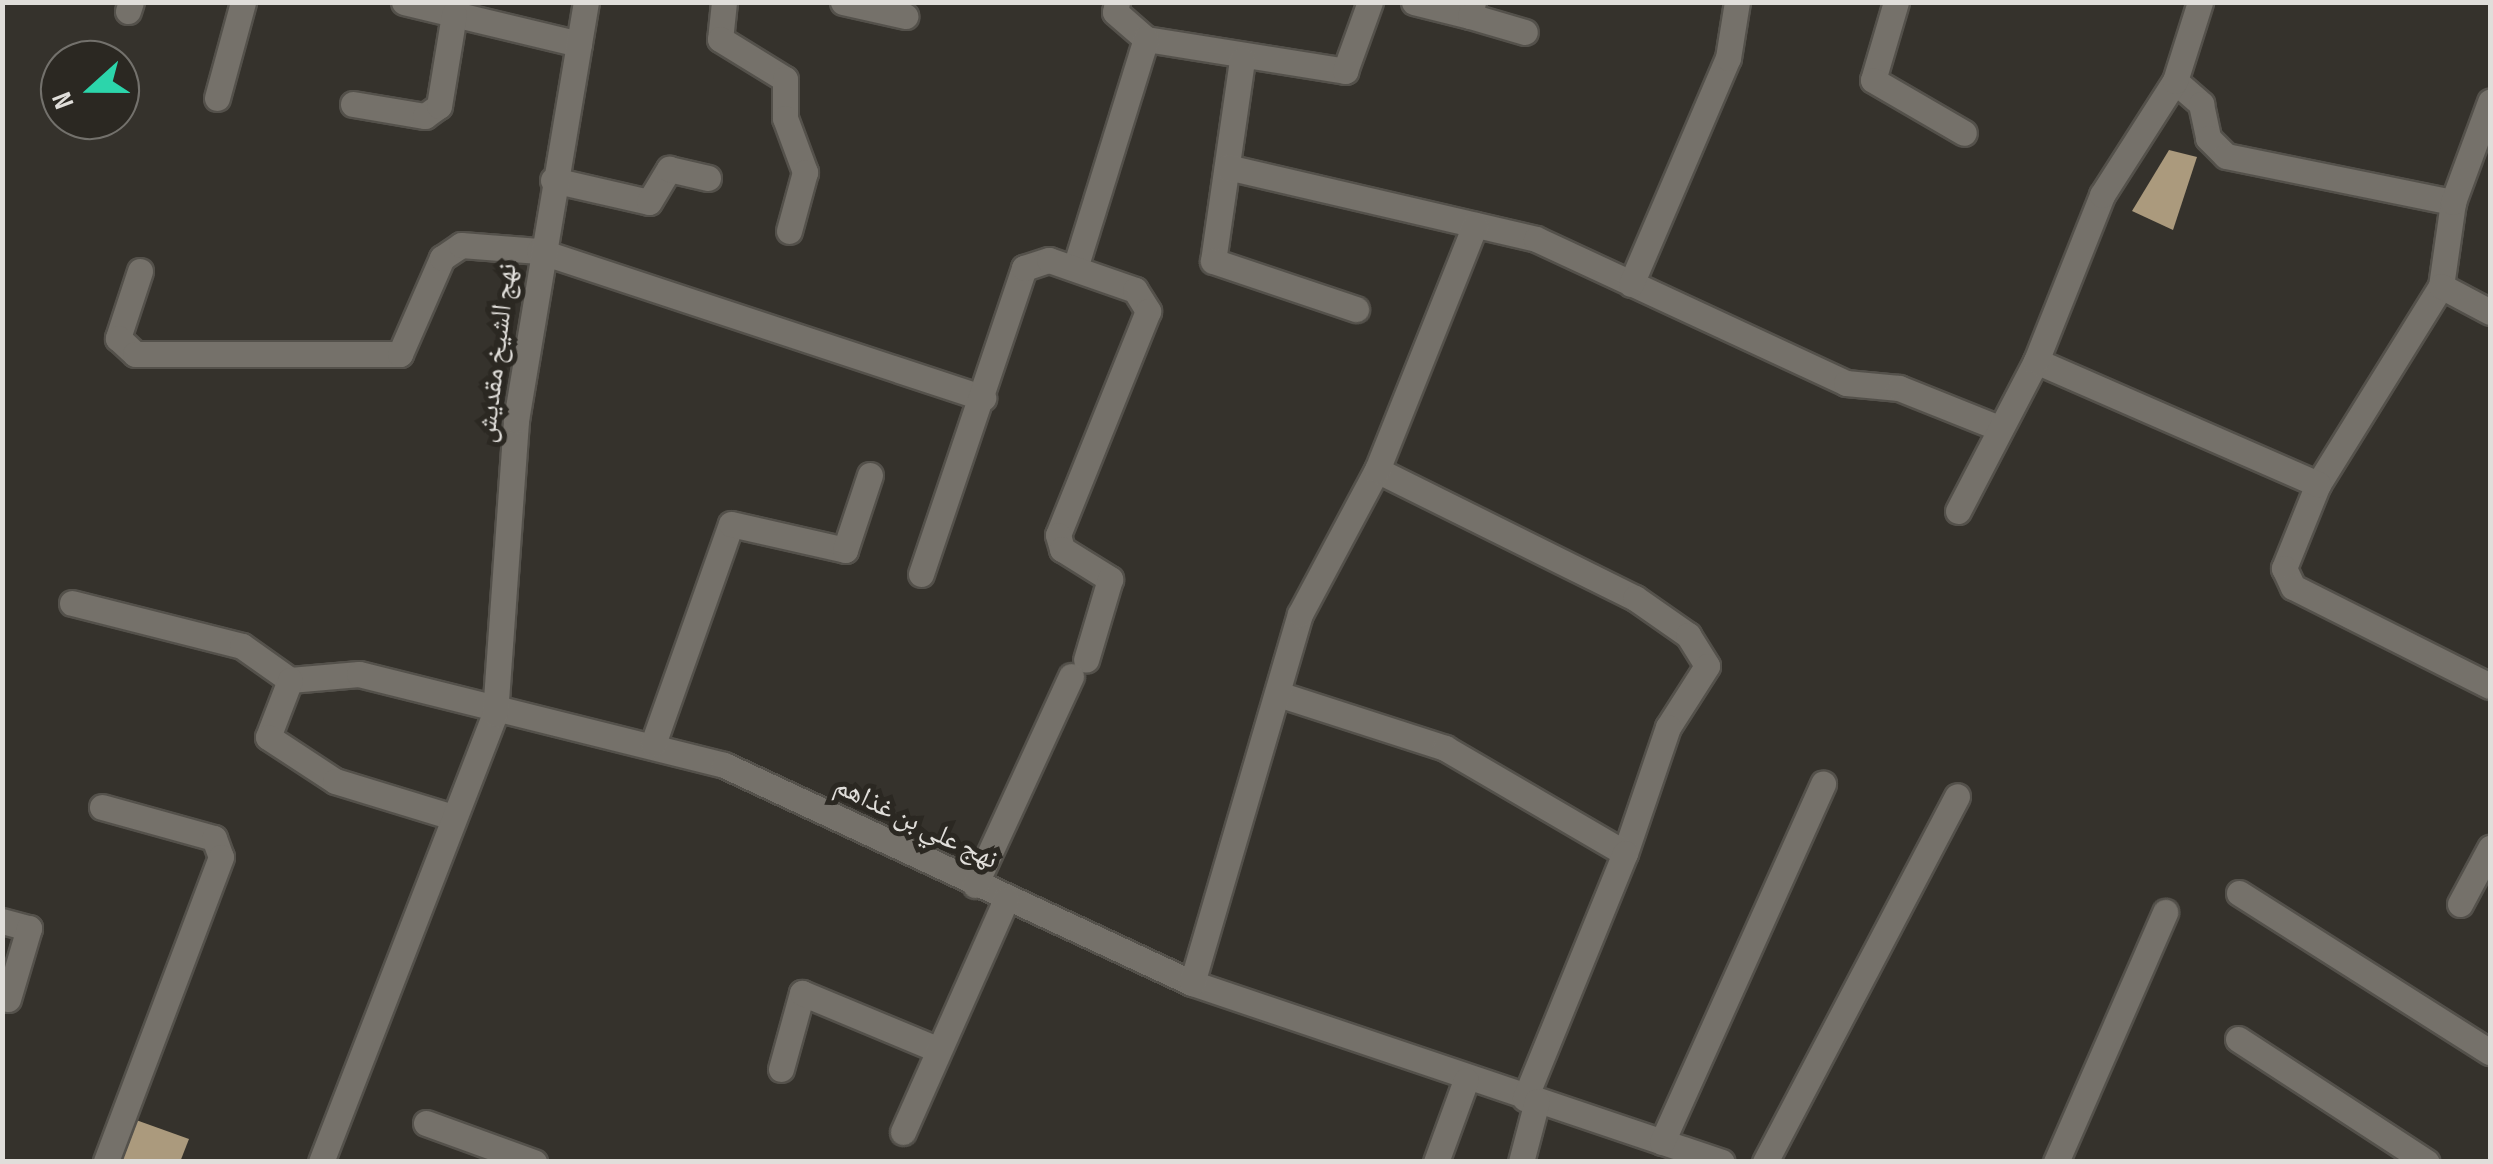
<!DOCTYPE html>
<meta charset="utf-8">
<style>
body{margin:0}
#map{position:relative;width:2493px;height:1164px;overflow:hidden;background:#35322c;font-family:"Sofia Sans Condensed","Noto Naskh Arabic",sans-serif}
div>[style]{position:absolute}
.building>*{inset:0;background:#ab9a7d}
.roads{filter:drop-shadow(2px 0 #54514b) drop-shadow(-2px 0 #54514b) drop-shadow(0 2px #54514b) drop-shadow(0 -2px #54514b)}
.minor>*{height:25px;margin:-12.5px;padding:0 12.5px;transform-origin:12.5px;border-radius:12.5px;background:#75716a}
span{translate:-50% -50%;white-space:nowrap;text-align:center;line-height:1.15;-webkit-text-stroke:10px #2b2822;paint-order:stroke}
.street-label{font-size:28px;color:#e0deda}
.frame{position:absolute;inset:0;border:5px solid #e0deda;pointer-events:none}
.north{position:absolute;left:40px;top:40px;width:100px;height:100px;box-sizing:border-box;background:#2b2822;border:2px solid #73716c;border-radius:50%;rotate:249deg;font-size:28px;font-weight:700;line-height:40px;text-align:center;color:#e0deda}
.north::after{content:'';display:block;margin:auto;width:35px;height:45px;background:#2cd5ab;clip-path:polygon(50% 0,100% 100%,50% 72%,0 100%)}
</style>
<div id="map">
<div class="building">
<i style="clip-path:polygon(2169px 150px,2197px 157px,2173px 230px,2132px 211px)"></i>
<i style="clip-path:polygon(136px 1120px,189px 1139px,180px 1162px,119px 1162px)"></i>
</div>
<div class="roads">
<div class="minor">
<i style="left:404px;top:2px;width:180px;rotate:13.5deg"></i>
<i style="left:724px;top:2px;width:37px;rotate:96deg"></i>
<i style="left:720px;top:39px;width:76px;rotate:31.6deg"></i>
<i style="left:785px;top:79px;width:39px;rotate:90deg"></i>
<i style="left:785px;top:118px;width:58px;rotate:69.7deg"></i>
<i style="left:805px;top:172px;width:61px;rotate:105.2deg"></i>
<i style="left:843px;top:2px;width:64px;rotate:12.7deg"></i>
<i style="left:1117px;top:2px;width:10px;rotate:101deg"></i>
<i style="left:1115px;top:12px;width:41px;rotate:41.1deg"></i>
<i style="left:1146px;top:39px;width:202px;rotate:9.1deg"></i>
<i style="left:1345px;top:71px;width:73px;rotate:-70.1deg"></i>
<i style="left:1414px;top:2px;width:58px;rotate:14deg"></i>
<i style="left:1470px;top:16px;width:14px;rotate:-78deg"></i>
<i style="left:1896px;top:2px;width:81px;rotate:106.4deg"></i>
<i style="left:1873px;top:80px;width:105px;rotate:30.2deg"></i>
<i style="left:128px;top:11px;width:9px;rotate:-72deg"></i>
<i style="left:1470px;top:16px;width:57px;rotate:16.2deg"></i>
<i style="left:1242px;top:60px;width:203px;rotate:98.2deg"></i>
<i style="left:1213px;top:261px;width:151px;rotate:18.6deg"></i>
<i style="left:2175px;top:81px;width:35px;rotate:41deg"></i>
<i style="left:2201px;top:104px;width:35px;rotate:78deg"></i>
<i style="left:2208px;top:138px;width:25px;rotate:45deg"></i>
<i style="left:2226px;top:156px;width:232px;rotate:11.5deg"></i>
<i style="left:2453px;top:202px;width:85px;rotate:98.1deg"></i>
<i style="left:2441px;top:286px;width:233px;rotate:121.8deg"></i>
<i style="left:2318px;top:484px;width:91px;rotate:112deg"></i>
<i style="left:2284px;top:568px;width:21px;rotate:65deg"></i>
<i style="left:2293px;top:587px;width:220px;rotate:26.7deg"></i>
<i style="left:217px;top:98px;width:99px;rotate:-74.8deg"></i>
<i style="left:353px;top:104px;width:73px;rotate:9.5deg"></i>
<i style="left:425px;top:116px;width:17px;rotate:-36deg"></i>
<i style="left:439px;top:106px;width:93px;rotate:-80.7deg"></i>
<i style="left:1227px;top:167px;width:317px;rotate:13.1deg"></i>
<i style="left:1536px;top:239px;width:342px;rotate:24.9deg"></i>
<i style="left:1846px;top:383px;width:53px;rotate:5.4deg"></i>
<i style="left:1899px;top:388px;width:108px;rotate:21.8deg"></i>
<i style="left:553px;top:180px;width:98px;rotate:12.9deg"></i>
<i style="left:649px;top:202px;width:39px;rotate:-59deg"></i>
<i style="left:669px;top:169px;width:40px;rotate:13deg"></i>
<i style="left:2453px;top:202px;width:107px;rotate:-69.7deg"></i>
<i style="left:1075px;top:268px;width:240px;rotate:-72.8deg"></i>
<i style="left:140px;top:271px;width:71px;rotate:108.2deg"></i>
<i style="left:118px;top:338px;width:23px;rotate:43deg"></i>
<i style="left:135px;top:354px;width:265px"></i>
<i style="left:400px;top:354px;width:105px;rotate:-66.4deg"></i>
<i style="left:442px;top:258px;width:23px;rotate:-34deg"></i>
<i style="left:461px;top:245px;width:78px;rotate:4.4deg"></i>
<i style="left:539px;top:251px;width:468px;rotate:18.3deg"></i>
<i style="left:1631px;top:284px;width:246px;rotate:-66.8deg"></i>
<i style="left:1728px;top:58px;width:57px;rotate:-80.9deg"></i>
<i style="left:2441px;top:286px;width:55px;rotate:28deg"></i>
<i style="left:2036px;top:361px;width:308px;rotate:23.6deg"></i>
<i style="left:1377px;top:470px;width:288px;rotate:26.4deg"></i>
<i style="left:1635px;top:598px;width:65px;rotate:34.9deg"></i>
<i style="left:1688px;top:635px;width:36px;rotate:58deg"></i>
<i style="left:1707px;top:666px;width:72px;rotate:122.6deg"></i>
<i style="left:1668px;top:727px;width:133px;rotate:108.8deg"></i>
<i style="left:1958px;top:511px;width:169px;rotate:-62.5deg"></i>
<i style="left:2036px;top:361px;width:179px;rotate:-68.3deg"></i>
<i style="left:2102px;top:195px;width:135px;rotate:-57.4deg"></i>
<i style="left:2175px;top:81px;width:83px;rotate:-72.4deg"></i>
<i style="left:921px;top:574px;width:323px;rotate:-71.4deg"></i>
<i style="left:1024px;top:268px;width:26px;rotate:-18deg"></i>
<i style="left:1049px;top:260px;width:91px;rotate:19.2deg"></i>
<i style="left:1135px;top:290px;width:25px;rotate:58deg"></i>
<i style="left:1148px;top:311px;width:241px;rotate:111.9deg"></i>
<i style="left:1058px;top:535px;width:15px;rotate:74deg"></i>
<i style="left:1062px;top:549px;width:57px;rotate:32deg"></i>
<i style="left:1110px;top:579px;width:84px;rotate:106.5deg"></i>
<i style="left:72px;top:603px;width:175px;rotate:14.2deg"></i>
<i style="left:242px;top:646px;width:59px;rotate:35.3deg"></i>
<i style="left:290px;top:680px;width:69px;rotate:-5deg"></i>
<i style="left:359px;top:674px;width:376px;rotate:14deg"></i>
<i style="left:724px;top:765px;width:516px;rotate:24.98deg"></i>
<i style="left:1192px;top:983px;width:559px;rotate:18.66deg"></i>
<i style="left:290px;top:680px;width:61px;rotate:111.1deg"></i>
<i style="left:268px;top:737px;width:80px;rotate:33.3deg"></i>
<i style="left:335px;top:781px;width:123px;rotate:17deg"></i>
<i style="left:1278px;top:694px;width:176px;rotate:17.9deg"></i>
<i style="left:1445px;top:748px;width:208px;rotate:30.3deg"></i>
<i style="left:1625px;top:853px;width:265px;rotate:112.2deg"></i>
<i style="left:653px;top:744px;width:233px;rotate:-70.5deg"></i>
<i style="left:731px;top:524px;width:117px;rotate:12.8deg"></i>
<i style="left:845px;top:550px;width:79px;rotate:-71.6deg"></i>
<i style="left:102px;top:807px;width:116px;rotate:15.5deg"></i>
<i style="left:214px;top:838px;width:20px;rotate:70deg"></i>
<i style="left:221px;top:857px;width:326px;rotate:110.7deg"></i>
<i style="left:975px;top:885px;width:230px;rotate:-65.3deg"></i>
<i style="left:2239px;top:893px;width:297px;rotate:32.4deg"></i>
<i style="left:2460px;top:904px;width:64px;rotate:-61.8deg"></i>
<i style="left:2px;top:921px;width:28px;rotate:15deg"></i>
<i style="left:29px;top:928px;width:74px;rotate:106.5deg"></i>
<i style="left:1192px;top:983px;width:384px;rotate:-73.7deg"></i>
<i style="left:1300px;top:614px;width:163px;rotate:-61.9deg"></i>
<i style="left:1377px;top:470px;width:264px;rotate:-68.2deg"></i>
<i style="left:2238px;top:1039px;width:225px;rotate:33.1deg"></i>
<i style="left:781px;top:1069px;width:79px;rotate:-74.6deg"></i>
<i style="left:802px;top:993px;width:148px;rotate:22.6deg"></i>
<i style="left:426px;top:1123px;width:115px;rotate:19.9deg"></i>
<i style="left:903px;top:1132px;width:254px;rotate:-66.1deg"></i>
<i style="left:1662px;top:1142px;width:393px;rotate:-65.8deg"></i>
<i style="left:321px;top:1162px;width:481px;rotate:-68.8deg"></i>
<i style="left:495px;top:714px;width:295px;rotate:-85.9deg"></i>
<i style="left:516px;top:420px;width:424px;rotate:-80.5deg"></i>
<i style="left:1436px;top:1162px;width:87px;rotate:-69.9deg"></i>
<i style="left:1521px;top:1162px;width:63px;rotate:-75.3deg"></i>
<i style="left:1765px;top:1162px;width:413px;rotate:-62.3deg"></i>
<i style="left:2056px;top:1162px;width:273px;rotate:-66.4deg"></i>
</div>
</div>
<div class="street-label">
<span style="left:497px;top:353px;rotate:-83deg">نهج الشيخ مقديش</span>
<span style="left:916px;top:823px;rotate:26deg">نهج علي بن غذاهم</span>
</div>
<div class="frame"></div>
<div class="north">N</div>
</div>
